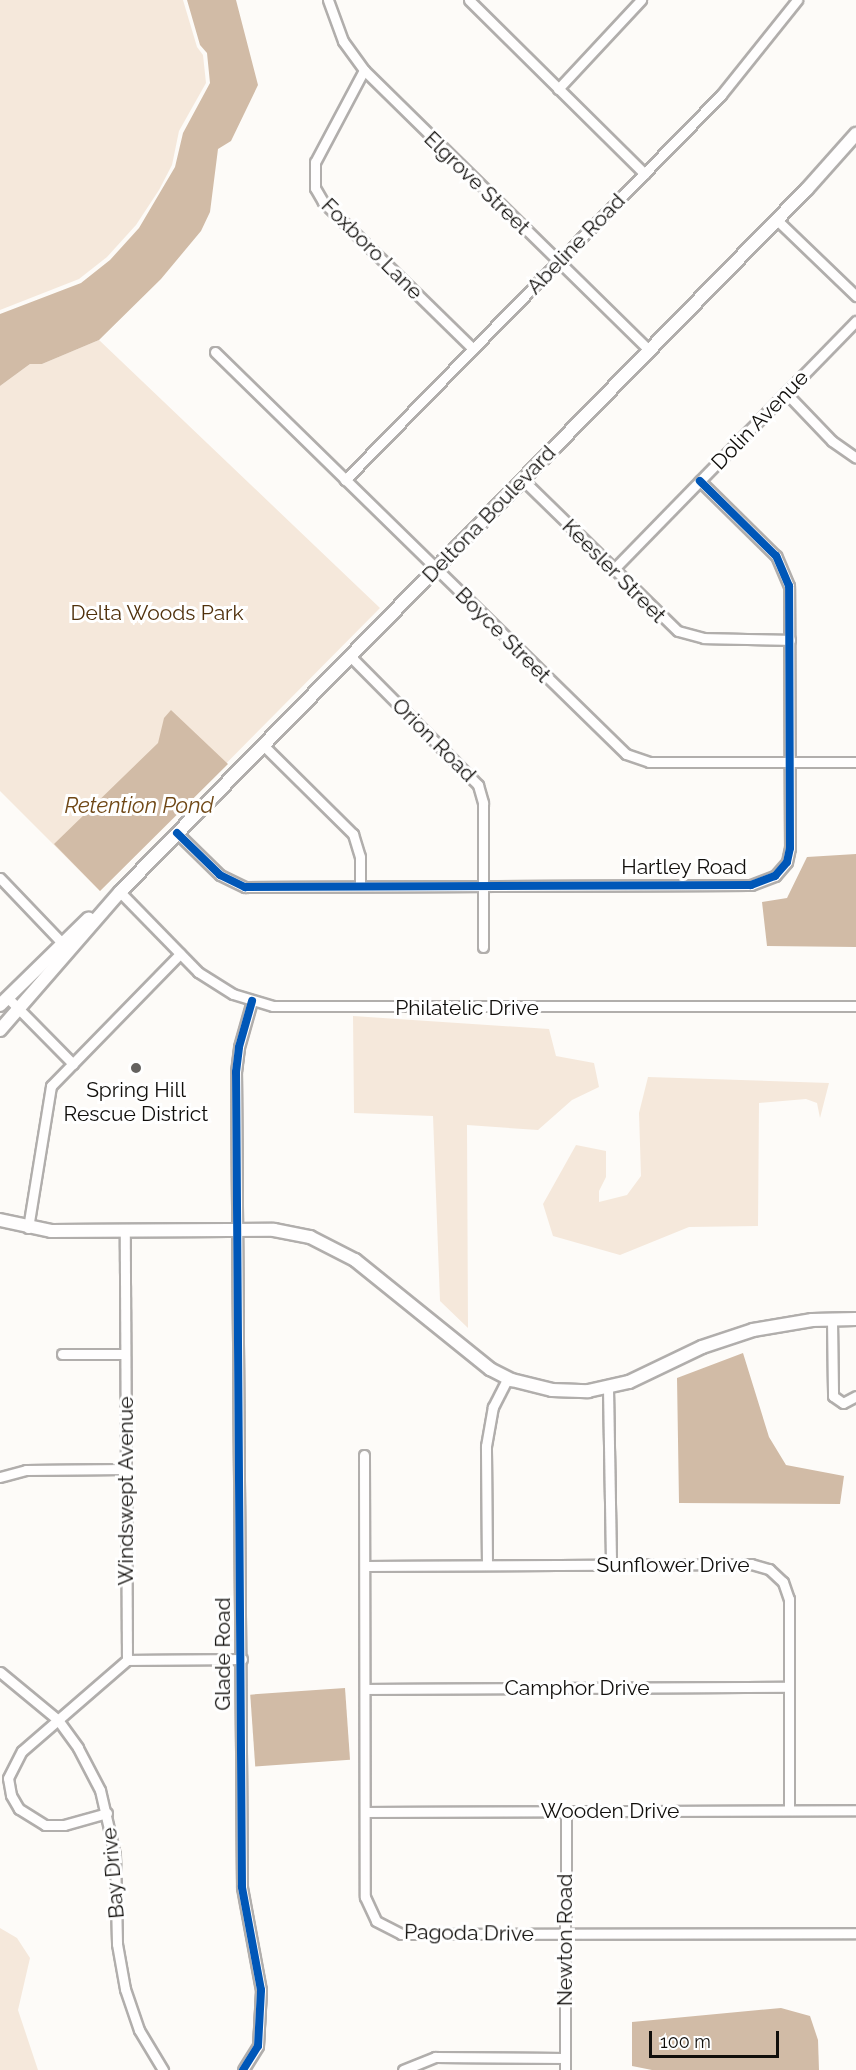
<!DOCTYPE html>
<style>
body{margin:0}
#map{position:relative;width:856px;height:2070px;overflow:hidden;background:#fdfbf8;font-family:Raleway,sans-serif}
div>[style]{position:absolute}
.green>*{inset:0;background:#f5e8db}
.water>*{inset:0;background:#d1bba6;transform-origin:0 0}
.roads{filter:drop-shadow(2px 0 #b1aeac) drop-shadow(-2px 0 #b1aeac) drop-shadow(0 2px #b1aeac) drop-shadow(0 -2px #b1aeac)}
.minor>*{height:9px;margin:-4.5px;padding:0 4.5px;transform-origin:4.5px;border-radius:4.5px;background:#fffefe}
.secondary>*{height:12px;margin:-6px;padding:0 6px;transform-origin:6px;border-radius:6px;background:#fffefe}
.cycleway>*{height:8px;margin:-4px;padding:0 4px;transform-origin:4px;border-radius:4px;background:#0057b8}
.dots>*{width:16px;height:16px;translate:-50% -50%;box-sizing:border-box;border:3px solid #fff;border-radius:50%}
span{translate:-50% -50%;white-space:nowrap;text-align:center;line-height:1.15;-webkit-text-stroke:6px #fff;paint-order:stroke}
.street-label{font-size:21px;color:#110f0c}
.park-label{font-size:21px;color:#50310c}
.poi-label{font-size:21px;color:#110f0c}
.water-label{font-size:22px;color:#6f4715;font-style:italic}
.scale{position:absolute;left:649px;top:2031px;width:130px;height:27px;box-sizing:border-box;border:3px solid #110f0c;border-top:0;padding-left:8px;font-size:18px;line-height:21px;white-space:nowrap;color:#110f0c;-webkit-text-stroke:4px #fff;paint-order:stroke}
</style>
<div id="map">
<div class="green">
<i style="clip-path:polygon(0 0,183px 0,197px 47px,203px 55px,206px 83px,179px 131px,172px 165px,159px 190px,136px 225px,107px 257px,79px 279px,0 310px)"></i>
<i style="clip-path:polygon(99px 340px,380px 608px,100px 891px,0 791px,0 386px,30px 364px,42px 364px)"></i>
<i style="clip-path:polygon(353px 1016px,549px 1029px,556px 1056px,594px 1063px,599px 1087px,572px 1100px,538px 1130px,467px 1125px,468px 1328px,440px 1301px,433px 1116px,354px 1113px)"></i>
<i style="clip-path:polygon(648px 1077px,829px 1083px,820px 1118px,817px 1103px,806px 1099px,759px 1103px,758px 1226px,689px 1227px,620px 1255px,553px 1236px,543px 1204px,576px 1145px,606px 1151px,606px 1177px,599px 1191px,599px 1202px,627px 1195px,641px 1176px,639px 1113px)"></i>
<i style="clip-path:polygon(0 1928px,17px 1938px,30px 1958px,18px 2010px,38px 2070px,0 2070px)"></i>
</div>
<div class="water">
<i style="clip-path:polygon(187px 0,236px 0,258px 85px,231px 141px,218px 149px,210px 212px,201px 231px,161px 279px,99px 340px,42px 364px,30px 364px,0 386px,0 314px,81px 283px,110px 260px,139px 228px,175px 167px,183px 133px,210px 83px,207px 53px,200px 45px)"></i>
<i style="clip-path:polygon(171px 710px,228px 764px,100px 891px,54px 844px,158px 743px,164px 718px)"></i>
<i style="clip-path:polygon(856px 854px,856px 947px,767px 946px,762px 902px,787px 898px,807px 857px)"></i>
<i style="clip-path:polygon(743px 1353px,769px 1437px,786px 1465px,844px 1476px,840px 1504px,679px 1503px,677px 1378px)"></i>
<i style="left:345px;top:1688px;width:72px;height:95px;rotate:86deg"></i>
<i style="clip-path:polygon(781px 2008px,810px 2016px,818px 2040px,819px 2070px,652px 2070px,632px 2066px,632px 2022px)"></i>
</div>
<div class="roads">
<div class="minor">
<i style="left:328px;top:0;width:44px;rotate:69.9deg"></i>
<i style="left:343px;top:41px;width:36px;rotate:54deg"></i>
<i style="left:364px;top:70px;width:400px;rotate:44.5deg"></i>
<i style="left:469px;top:0;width:247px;rotate:44.7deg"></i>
<i style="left:364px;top:70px;width:104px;rotate:118deg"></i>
<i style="left:315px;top:162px;width:26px;rotate:90deg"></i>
<i style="left:315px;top:188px;width:16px;rotate:60deg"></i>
<i style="left:323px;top:202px;width:210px;rotate:44.4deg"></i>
<i style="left:558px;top:89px;width:122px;rotate:-47deg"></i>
<i style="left:777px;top:220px;width:110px;rotate:43.9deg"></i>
<i style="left:215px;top:352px;width:575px;rotate:44.37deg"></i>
<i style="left:626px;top:754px;width:24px;rotate:19deg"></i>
<i style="left:649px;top:762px;width:207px"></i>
<i style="left:786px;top:393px;width:66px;rotate:46.2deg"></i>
<i style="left:832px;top:441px;width:29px;rotate:35deg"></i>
<i style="left:345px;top:480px;width:538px;rotate:-45.68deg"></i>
<i style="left:721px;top:95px;width:122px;rotate:-51.3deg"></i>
<i style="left:523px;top:480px;width:216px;rotate:44.3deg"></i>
<i style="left:678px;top:631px;width:27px;rotate:15deg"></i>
<i style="left:704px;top:638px;width:86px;rotate:1.3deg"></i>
<i style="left:613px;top:570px;width:348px;rotate:-45.7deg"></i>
<i style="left:350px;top:656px;width:182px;rotate:45.2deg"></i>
<i style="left:478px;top:785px;width:19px;rotate:74deg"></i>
<i style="left:483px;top:803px;width:144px;rotate:90deg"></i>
<i style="left:263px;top:745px;width:127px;rotate:44.7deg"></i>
<i style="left:353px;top:834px;width:24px;rotate:73deg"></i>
<i style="left:360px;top:857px;width:29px;rotate:90deg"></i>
<i style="left:177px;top:833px;width:60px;rotate:44.3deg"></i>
<i style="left:220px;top:875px;width:28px;rotate:26deg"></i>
<i style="left:245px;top:887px;width:506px;rotate:-0.23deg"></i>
<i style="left:751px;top:885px;width:26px;rotate:-21deg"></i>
<i style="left:775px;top:876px;width:18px;rotate:-49deg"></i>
<i style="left:787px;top:862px;width:14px;rotate:-78deg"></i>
<i style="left:790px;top:848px;width:262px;rotate:-90.2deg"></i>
<i style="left:789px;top:586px;width:33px;rotate:-113deg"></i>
<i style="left:776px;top:556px;width:107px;rotate:-135.4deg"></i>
<i style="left:0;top:878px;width:97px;rotate:46.3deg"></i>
<i style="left:120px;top:892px;width:112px;rotate:45.7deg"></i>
<i style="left:198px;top:972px;width:41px;rotate:32.2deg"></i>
<i style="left:233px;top:994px;width:42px;rotate:16.7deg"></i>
<i style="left:273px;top:1006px;width:583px"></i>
<i style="left:7px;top:997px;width:94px;rotate:45.4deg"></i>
<i style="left:28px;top:1228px;width:144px;rotate:-80.8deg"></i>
<i style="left:51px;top:1086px;width:185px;rotate:-45.7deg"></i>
<i style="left:832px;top:1320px;width:76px;rotate:89.2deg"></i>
<i style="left:833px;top:1396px;width:12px;rotate:35deg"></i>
<i style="left:843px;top:1403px;width:15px;rotate:-28deg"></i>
<i style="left:62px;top:1354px;width:63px"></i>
<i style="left:608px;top:1388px;width:177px;rotate:89deg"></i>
<i style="left:364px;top:1455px;width:442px;rotate:89.9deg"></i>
<i style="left:365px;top:1897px;width:26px;rotate:65deg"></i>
<i style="left:376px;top:1921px;width:28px;rotate:27deg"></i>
<i style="left:401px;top:1934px;width:455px;rotate:-0.1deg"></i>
<i style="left:0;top:1477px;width:27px;rotate:-15deg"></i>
<i style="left:26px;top:1470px;width:100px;rotate:-0.6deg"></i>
<i style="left:487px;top:1565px;width:119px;rotate:-90.5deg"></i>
<i style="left:486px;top:1446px;width:40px;rotate:-80deg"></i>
<i style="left:493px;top:1407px;width:33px;rotate:-63deg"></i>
<i style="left:365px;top:1566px;width:386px;rotate:-0.3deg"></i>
<i style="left:751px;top:1564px;width:19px;rotate:16deg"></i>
<i style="left:769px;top:1569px;width:19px;rotate:43deg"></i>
<i style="left:783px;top:1582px;width:18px;rotate:71deg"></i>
<i style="left:789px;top:1599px;width:211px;rotate:90deg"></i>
<i style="left:127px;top:1660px;width:115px;rotate:-0.5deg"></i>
<i style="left:0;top:1672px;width:75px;rotate:39.6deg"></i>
<i style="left:58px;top:1720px;width:34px;rotate:54deg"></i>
<i style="left:78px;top:1748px;width:47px;rotate:62.4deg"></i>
<i style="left:100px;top:1790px;width:67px;rotate:77deg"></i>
<i style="left:115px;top:1855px;width:89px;rotate:88.7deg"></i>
<i style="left:117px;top:1944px;width:46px;rotate:79.9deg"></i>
<i style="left:125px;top:1989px;width:43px;rotate:71.1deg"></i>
<i style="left:139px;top:2030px;width:47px;rotate:59deg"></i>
<i style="left:365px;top:1689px;width:424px;rotate:-0.3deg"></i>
<i style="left:365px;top:1812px;width:491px;rotate:-0.2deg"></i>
<i style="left:107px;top:1813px;width:45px;rotate:164.4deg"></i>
<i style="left:64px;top:1825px;width:19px;rotate:180deg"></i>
<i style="left:45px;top:1825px;width:31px;rotate:-148deg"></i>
<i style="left:19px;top:1809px;width:16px;rotate:-120deg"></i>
<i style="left:11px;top:1795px;width:17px;rotate:-100deg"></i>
<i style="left:8px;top:1778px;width:30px;rotate:-63deg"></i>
<i style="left:22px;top:1751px;width:139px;rotate:-40.9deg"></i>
<i style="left:127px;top:1660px;width:429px;rotate:-90.3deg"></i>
<i style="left:243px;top:2070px;width:28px;rotate:-58deg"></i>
<i style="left:258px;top:2046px;width:56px;rotate:-86.9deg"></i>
<i style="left:261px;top:1990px;width:105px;rotate:-100.5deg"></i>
<i style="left:242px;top:1887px;width:815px;rotate:-90.42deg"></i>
<i style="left:236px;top:1072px;width:25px;rotate:-83deg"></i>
<i style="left:239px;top:1047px;width:48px;rotate:-74.2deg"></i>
<i style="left:403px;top:2070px;width:35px;rotate:-22deg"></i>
<i style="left:435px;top:2057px;width:130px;rotate:0.4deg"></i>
<i style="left:565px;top:2070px;width:259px;rotate:-89.8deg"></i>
</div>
<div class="secondary">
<i style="left:0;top:1005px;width:124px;rotate:-44.3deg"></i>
<i style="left:0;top:1030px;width:183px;rotate:-49deg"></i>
<i style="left:120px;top:892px;width:983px;rotate:-45.66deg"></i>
<i style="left:807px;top:189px;width:74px;rotate:-48.3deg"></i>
<i style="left:0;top:1220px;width:52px;rotate:12.2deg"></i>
<i style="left:51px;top:1231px;width:223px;rotate:-0.3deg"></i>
<i style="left:274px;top:1230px;width:37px;rotate:11deg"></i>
<i style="left:310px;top:1237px;width:51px;rotate:27.1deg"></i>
<i style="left:355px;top:1260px;width:174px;rotate:38.9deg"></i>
<i style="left:490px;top:1369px;width:25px;rotate:27deg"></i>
<i style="left:512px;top:1380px;width:41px;rotate:14deg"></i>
<i style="left:552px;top:1390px;width:36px;rotate:2deg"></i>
<i style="left:588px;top:1391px;width:42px;rotate:-12.4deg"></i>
<i style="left:629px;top:1382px;width:81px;rotate:-25.6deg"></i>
<i style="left:702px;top:1347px;width:54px;rotate:-18.4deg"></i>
<i style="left:753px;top:1330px;width:60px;rotate:-9.6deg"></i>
<i style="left:812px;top:1320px;width:44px;rotate:-1.3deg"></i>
</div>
</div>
<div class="cycleway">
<i style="left:177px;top:833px;width:60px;rotate:44.3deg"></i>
<i style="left:220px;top:875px;width:28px;rotate:26deg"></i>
<i style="left:245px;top:887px;width:506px;rotate:-0.23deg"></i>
<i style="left:751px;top:885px;width:26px;rotate:-21deg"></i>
<i style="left:775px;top:876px;width:18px;rotate:-49deg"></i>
<i style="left:787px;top:862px;width:14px;rotate:-78deg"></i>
<i style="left:790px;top:848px;width:262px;rotate:-90.2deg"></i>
<i style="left:789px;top:586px;width:33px;rotate:-113deg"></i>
<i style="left:776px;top:556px;width:107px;rotate:-135.4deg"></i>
<i style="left:243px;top:2070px;width:28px;rotate:-58deg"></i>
<i style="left:258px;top:2046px;width:56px;rotate:-86.9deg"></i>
<i style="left:261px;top:1990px;width:105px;rotate:-100.5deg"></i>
<i style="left:242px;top:1887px;width:815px;rotate:-90.42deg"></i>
<i style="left:236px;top:1072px;width:25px;rotate:-83deg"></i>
<i style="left:239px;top:1047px;width:48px;rotate:-74.2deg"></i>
</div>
<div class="dots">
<i style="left:136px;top:1068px;background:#64625f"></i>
</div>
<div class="street-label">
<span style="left:477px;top:183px;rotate:44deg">Elgrove Street</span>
<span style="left:576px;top:244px;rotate:-46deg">Abeline Road</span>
<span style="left:372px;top:249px;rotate:45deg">Foxboro Lane</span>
<span style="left:760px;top:420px;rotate:-46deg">Dolin Avenue</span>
<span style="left:489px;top:514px;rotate:-46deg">Deltona Boulevard</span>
<span style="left:614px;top:571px;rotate:45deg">Keesler Street</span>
<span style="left:503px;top:635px;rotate:45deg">Boyce Street</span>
<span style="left:434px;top:740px;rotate:45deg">Orion Road</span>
<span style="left:684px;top:867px">Hartley Road</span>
<span style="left:467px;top:1008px">Philatelic Drive</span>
<span style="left:126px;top:1491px;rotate:-90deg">Windswept Avenue</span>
<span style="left:673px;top:1565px">Sunflower Drive</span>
<span style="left:223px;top:1654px;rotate:-90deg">Glade Road</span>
<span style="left:577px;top:1688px">Camphor Drive</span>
<span style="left:610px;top:1811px">Wooden Drive</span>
<span style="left:113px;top:1873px;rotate:-95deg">Bay Drive</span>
<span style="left:469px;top:1933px;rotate:1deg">Pagoda Drive</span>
<span style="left:565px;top:1940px;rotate:-90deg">Newton Road</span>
</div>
<div class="park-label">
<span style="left:157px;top:613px">Delta Woods Park</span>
</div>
<div class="poi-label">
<span style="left:136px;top:1102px">Spring Hill<br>Rescue District</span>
</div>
<div class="water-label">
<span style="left:139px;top:806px">Retention Pond</span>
</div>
<div class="scale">100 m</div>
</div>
